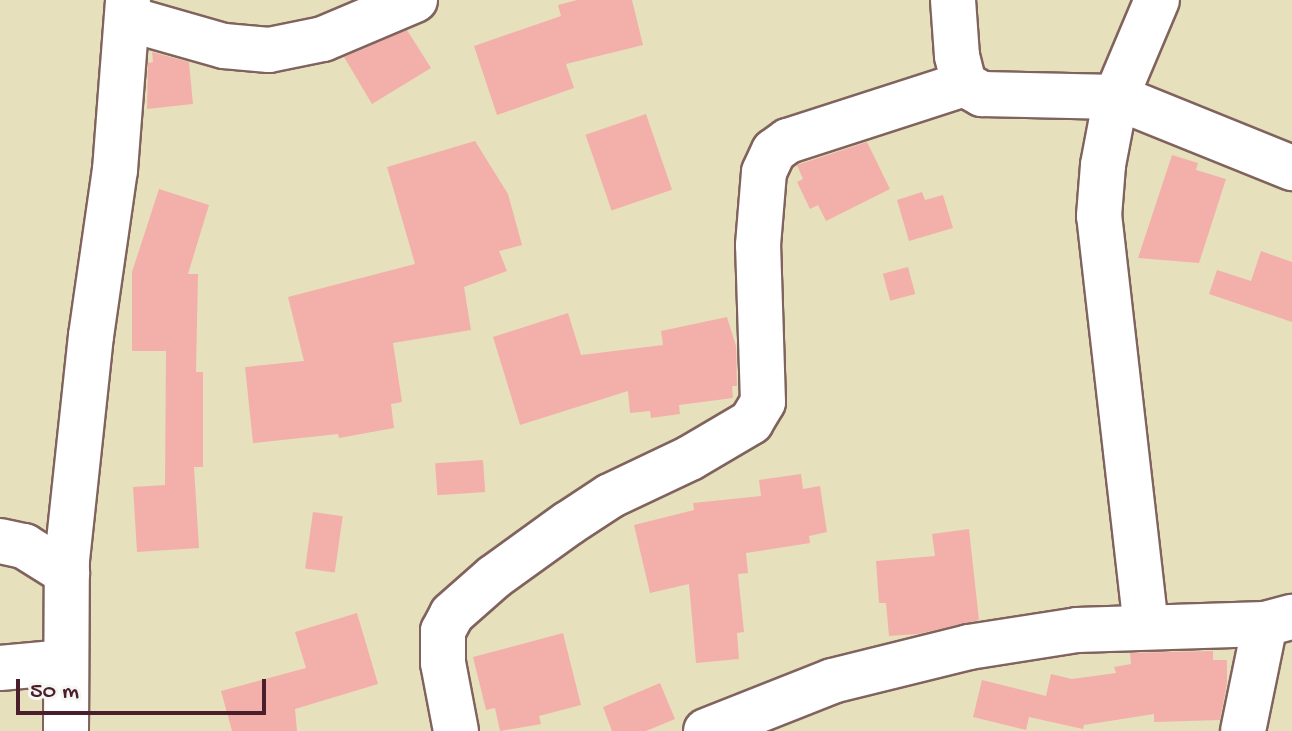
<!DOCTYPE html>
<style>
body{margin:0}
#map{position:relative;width:1292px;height:731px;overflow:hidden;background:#e6e0bc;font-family:"Gochi Hand",sans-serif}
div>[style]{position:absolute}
.building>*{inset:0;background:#f3b0aa;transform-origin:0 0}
.roads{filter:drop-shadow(2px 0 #81635e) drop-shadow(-2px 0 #81635e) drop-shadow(0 2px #81635e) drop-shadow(0 -2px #81635e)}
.minor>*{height:44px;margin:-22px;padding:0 22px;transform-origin:22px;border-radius:22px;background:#fff}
span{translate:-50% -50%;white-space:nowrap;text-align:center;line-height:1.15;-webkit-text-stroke:6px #f6f6f2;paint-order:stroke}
.scale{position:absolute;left:16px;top:679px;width:250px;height:36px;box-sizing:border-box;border:4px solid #4a1f2b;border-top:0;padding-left:10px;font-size:24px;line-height:28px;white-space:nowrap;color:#4a1f2b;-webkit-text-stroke:6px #f6f6f2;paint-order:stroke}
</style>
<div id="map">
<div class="building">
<i style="clip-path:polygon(577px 0,632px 0,643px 45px,566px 64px,574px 88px,497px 115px,474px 46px,561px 16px,558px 5px)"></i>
<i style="clip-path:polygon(407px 30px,431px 68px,372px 104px,344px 57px)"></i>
<i style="clip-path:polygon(152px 52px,189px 62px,193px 104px,147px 109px,148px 63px,153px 62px)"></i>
<i style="left:646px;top:114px;width:80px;height:64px;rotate:71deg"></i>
<i style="clip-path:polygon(475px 141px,508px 194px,522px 245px,499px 251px,507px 271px,464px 287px,471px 330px,393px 343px,402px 402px,391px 404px,394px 428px,339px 438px,338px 434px,253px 443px,245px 367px,304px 361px,288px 297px,415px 264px,387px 167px)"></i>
<i style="clip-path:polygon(867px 142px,890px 189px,826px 221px,818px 205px,810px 209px,797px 182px,803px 179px,797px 165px)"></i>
<i style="clip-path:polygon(1172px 155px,1198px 163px,1196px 170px,1226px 179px,1199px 263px,1138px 258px)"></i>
<i style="clip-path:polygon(159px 189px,209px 205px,188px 274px,198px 274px,196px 372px,203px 372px,203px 467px,194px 467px,199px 548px,137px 552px,133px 487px,165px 485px,166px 351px,132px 351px,132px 272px)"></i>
<i style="clip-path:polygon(922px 192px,925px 200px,943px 195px,953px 228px,909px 241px,897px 200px)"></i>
<i style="clip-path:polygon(1261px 251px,1292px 262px,1292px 322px,1209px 294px,1217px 270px,1251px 281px)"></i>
<i style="left:908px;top:267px;width:28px;height:26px;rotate:75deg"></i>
<i style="clip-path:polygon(568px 313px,581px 355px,663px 345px,661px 331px,727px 317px,736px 346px,737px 386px,732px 386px,733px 398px,679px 405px,680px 414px,651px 418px,650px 411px,630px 413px,628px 391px,520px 425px,493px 337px)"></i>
<i style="left:483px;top:460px;width:32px;height:48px;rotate:86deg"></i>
<i style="clip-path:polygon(801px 474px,803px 489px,820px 486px,827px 532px,809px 536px,810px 543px,746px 553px,748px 573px,738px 574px,744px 632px,737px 633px,739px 659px,696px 663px,689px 584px,650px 593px,634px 525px,694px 510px,693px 503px,761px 496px,759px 480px)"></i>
<i style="left:313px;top:512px;width:30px;height:57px;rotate:8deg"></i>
<i style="clip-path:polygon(969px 529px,979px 620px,918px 634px,889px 636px,886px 603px,879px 603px,876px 561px,935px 556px,932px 534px)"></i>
<i style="clip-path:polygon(357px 613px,378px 684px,295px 709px,297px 731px,232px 731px,221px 691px,306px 668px,295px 632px)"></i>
<i style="clip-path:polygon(563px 633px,581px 705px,539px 716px,541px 724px,500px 731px,495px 708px,486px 710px,473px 657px)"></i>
<i style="clip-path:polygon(1213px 651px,1213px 660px,1227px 660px,1227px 683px,1220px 720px,1154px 722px,1154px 714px,1084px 725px,1083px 729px,1029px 717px,1026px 730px,973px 717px,982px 680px,1046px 696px,1051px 674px,1072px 679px,1116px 673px,1114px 667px,1131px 664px,1130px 653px)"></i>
<i style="clip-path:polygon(660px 683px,675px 719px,646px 731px,612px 731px,603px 707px)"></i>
</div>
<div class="roads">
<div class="minor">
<i style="left:953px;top:0;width:56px;rotate:85.9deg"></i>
<i style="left:957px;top:56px;width:29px;rotate:76deg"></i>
<i style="left:964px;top:84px;width:21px;rotate:29deg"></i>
<i style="left:982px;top:94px;width:134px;rotate:1.3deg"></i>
<i style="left:1116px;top:97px;width:190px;rotate:22deg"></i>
<i style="left:129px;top:19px;width:99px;rotate:15.9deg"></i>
<i style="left:224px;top:46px;width:45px;rotate:5.1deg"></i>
<i style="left:269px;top:50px;width:55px;rotate:-11.5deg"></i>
<i style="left:323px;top:39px;width:100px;rotate:-23deg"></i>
<i style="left:0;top:541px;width:25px;rotate:12deg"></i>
<i style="left:24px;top:546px;width:51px;rotate:32.1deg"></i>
<i style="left:1146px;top:627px;width:414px;rotate:-96.5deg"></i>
<i style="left:1099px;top:216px;width:51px;rotate:-85.5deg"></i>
<i style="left:1103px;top:165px;width:69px;rotate:-79.2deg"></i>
<i style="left:1116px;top:97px;width:105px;rotate:-67.1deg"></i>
<i style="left:0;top:668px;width:66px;rotate:-5.2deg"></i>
<i style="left:66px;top:731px;width:171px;rotate:-89.7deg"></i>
<i style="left:67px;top:560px;width:225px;rotate:-83.9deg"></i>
<i style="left:91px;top:336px;width:168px;rotate:-81.8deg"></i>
<i style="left:115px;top:170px;width:170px;rotate:-85.6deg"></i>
<i style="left:456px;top:731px;width:69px;rotate:-100.8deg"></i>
<i style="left:443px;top:663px;width:32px;rotate:-90deg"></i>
<i style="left:443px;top:631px;width:19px;rotate:-62deg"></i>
<i style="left:452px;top:614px;width:56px;rotate:-41.4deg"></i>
<i style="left:494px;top:577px;width:92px;rotate:-35.8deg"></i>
<i style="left:569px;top:523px;width:49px;rotate:-33.4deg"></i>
<i style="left:610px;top:496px;width:89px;rotate:-25.4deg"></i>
<i style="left:690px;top:458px;width:71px;rotate:-30.5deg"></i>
<i style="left:751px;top:422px;width:23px;rotate:-59deg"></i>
<i style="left:763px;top:402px;width:157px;rotate:-91.8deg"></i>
<i style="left:758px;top:245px;width:73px;rotate:-85.3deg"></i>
<i style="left:764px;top:172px;width:23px;rotate:-65deg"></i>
<i style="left:774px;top:151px;width:17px;rotate:-36deg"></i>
<i style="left:788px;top:141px;width:185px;rotate:-17.9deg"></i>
<i style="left:706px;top:731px;width:136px;rotate:-21.6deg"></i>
<i style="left:832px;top:681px;width:141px;rotate:-13.9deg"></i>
<i style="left:969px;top:647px;width:109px;rotate:-8.9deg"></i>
<i style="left:1077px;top:630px;width:188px;rotate:-1.8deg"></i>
<i style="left:1265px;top:624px;width:28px;rotate:-15deg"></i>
<i style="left:1243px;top:731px;width:109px;rotate:-78.4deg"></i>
</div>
</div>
<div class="scale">50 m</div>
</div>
